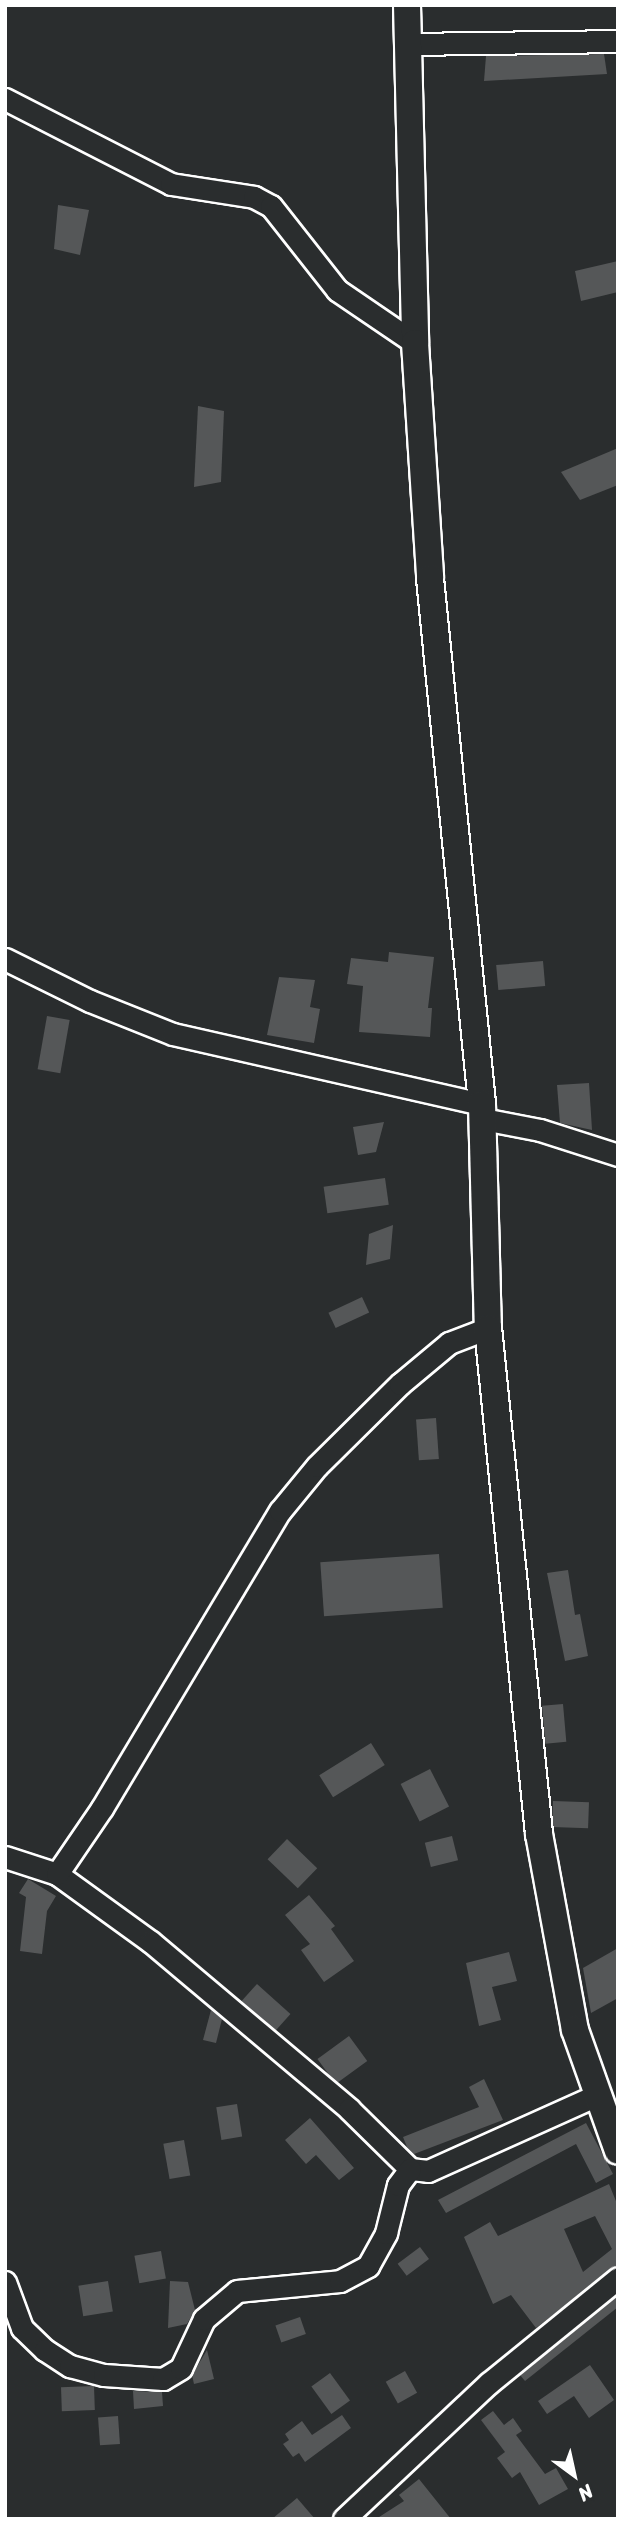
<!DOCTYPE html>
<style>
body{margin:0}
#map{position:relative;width:623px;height:2524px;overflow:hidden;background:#2a2d2e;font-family:Sriracha,sans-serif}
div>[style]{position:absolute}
.building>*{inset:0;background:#555758;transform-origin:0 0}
.roads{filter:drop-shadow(2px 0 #fff) drop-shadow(-2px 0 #fff) drop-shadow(0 2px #fff) drop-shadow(0 -2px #fff)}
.minor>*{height:21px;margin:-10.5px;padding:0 10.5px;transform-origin:10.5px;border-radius:10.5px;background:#2a2d2e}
.major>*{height:26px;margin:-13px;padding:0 13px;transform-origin:13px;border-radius:13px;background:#2a2d2e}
span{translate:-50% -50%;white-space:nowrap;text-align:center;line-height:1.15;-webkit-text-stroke:5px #2a2d2e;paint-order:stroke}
.frame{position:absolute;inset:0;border:7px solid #fff;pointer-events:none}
.north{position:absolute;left:539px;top:2440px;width:70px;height:70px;-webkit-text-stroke:5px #2a2d2e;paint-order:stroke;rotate:147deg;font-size:19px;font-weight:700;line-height:28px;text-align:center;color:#fff}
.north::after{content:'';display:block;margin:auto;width:24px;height:32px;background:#fff;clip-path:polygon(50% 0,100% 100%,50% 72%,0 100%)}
</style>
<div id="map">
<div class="building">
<i style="clip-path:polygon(604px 54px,607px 74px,484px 81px,486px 56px)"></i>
<i style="clip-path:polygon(58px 205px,89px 210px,80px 255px,54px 249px)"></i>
<i style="clip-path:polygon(618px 261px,618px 292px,581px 301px,575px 271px)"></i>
<i style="clip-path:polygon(198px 406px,224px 411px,221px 482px,194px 487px)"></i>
<i style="clip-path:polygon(618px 448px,618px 485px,580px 500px,561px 472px)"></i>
<i style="clip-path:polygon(389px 952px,434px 957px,428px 1008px,432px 1008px,430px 1037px,359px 1032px,363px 986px,347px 984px,351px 958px,388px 962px)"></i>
<i style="left:543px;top:961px;width:25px;height:47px;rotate:85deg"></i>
<i style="clip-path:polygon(279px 977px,315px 980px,310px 1007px,320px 1009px,314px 1043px,267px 1035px)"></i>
<i style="left:47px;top:1016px;width:23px;height:54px;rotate:10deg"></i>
<i style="clip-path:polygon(589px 1083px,592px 1130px,560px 1123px,557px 1085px)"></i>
<i style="clip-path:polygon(384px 1122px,376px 1152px,358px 1155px,353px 1127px)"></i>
<i style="left:385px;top:1178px;width:27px;height:62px;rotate:82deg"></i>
<i style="clip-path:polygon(393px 1225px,390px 1259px,366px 1265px,369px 1234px)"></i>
<i style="left:362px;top:1297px;width:17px;height:37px;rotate:65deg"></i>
<i style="left:436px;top:1418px;width:41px;height:20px;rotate:86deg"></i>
<i style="left:439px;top:1554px;width:54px;height:119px;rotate:86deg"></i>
<i style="clip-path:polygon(568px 1570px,575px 1615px,580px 1614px,588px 1656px,565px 1661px,547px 1573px)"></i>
<i style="left:563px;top:1704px;width:38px;height:21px;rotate:85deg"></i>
<i style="left:371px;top:1743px;width:26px;height:61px;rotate:58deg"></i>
<i style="left:430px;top:1769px;width:42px;height:33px;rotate:63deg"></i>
<i style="left:553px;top:1801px;width:36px;height:26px;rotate:2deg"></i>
<i style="left:452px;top:1836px;width:25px;height:28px;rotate:76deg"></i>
<i style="left:287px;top:1839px;width:42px;height:28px;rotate:44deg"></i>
<i style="clip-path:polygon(28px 1879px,56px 1896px,47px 1911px,42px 1954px,20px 1951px,26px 1897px,19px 1893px)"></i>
<i style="clip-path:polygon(309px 1895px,335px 1926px,331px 1929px,354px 1961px,324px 1982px,301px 1950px,310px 1944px,285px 1915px)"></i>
<i style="clip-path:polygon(618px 1948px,618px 1998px,591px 2013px,583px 1968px)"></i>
<i style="clip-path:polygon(509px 1952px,517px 1981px,492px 1987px,501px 2020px,479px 2026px,466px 1963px)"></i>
<i style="left:257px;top:1984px;width:45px;height:23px;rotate:42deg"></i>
<i style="clip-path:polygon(211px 2010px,222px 2019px,216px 2043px,203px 2040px)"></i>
<i style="left:349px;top:2036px;width:31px;height:39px;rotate:54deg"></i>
<i style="clip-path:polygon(484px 2079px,503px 2120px,414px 2154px,407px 2147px,403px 2137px,479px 2107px,469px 2087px)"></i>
<i style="left:237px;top:2104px;width:33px;height:21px;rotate:81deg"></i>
<i style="clip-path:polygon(310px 2118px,354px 2168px,339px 2180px,316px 2155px,306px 2164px,285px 2140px)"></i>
<i style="clip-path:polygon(586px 2123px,613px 2174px,596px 2183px,576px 2144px,446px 2213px,438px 2200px)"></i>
<i style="left:184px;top:2140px;width:36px;height:21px;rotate:80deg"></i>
<i style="clip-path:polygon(evenodd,609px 2184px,618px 2206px,618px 2265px,536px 2328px,511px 2295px,493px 2304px,464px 2237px,490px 2222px,498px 2236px,609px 2184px,595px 2216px,612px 2249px,583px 2272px,564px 2229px,595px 2216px)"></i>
<i style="left:420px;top:2247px;width:15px;height:28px;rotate:53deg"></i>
<i style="left:161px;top:2251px;width:28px;height:27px;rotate:80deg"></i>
<i style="left:108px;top:2281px;width:31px;height:30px;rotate:81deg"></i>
<i style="clip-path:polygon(170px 2281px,188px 2282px,195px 2310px,187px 2324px,168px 2328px)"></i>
<i style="clip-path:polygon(618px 2295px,618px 2307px,525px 2381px,520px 2375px)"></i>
<i style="left:300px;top:2317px;width:18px;height:26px;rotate:71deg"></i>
<i style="clip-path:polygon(207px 2350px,214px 2379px,194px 2384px,192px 2375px)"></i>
<i style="clip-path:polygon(590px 2365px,614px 2400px,589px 2418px,574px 2396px,547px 2414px,538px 2401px)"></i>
<i style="left:405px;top:2371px;width:25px;height:22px;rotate:61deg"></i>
<i style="left:330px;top:2373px;width:34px;height:23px;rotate:54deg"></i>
<i style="left:94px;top:2386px;width:24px;height:33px;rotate:88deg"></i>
<i style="clip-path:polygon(133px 2391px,162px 2392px,163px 2406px,134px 2409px)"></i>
<i style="clip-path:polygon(493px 2411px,504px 2425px,513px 2418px,522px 2431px,516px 2435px,545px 2474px,556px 2468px,568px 2489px,539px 2505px,520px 2472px,512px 2478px,497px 2458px,505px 2452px,481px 2420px)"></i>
<i style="clip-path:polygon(342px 2415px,351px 2428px,305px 2462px,299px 2453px,293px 2457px,283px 2444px,289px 2440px,285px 2434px,302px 2421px,312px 2435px)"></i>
<i style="left:118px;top:2416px;width:28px;height:20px;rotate:86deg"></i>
<i style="clip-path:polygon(419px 2479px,451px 2519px,376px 2519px,404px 2501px,399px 2495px)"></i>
<i style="clip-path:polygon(297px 2498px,315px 2519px,272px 2519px)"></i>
</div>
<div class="roads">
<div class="minor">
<i style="left:408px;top:44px;width:210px;rotate:-0.8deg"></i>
<i style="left:5px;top:99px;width:186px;rotate:27.1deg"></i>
<i style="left:171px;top:184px;width:84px;rotate:8.9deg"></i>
<i style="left:254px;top:197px;width:19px;rotate:28deg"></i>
<i style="left:271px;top:206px;width:107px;rotate:51.8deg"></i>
<i style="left:337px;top:290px;width:94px;rotate:34.2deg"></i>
<i style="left:5px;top:959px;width:95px;rotate:26.3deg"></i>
<i style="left:90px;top:1001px;width:89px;rotate:21.7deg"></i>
<i style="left:173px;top:1034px;width:317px;rotate:12.8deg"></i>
<i style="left:483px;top:1119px;width:58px;rotate:10.9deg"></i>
<i style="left:540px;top:1130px;width:82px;rotate:17.8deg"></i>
<i style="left:5px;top:1857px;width:55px;rotate:18.1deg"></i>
<i style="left:57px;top:1874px;width:116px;rotate:35.9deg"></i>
<i style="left:151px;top:1942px;width:259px;rotate:40.1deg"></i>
<i style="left:349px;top:2109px;width:86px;rotate:44.5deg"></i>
<i style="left:410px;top:2169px;width:18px;rotate:6deg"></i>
<i style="left:428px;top:2171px;width:183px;rotate:-24.2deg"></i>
<i style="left:57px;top:1874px;width:80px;rotate:-55.7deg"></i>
<i style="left:102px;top:1808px;width:346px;rotate:-59.1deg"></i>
<i style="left:280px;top:1511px;width:58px;rotate:-50.6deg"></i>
<i style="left:317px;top:1466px;width:117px;rotate:-44.7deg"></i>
<i style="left:400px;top:1384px;width:64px;rotate:-39.9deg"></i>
<i style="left:449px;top:1343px;width:42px;rotate:-21deg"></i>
<i style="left:5px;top:2282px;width:49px;rotate:69.7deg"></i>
<i style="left:22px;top:2328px;width:32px;rotate:44deg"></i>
<i style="left:45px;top:2350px;width:30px;rotate:33deg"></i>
<i style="left:70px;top:2366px;width:35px;rotate:15deg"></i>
<i style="left:104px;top:2375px;width:59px;rotate:3.9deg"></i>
<i style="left:163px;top:2379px;width:21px;rotate:-31deg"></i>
<i style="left:181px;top:2368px;width:54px;rotate:-64.9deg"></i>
<i style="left:204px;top:2319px;width:43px;rotate:-40.3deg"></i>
<i style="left:237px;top:2291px;width:103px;rotate:-5.5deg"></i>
<i style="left:340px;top:2281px;width:32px;rotate:-28deg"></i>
<i style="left:368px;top:2266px;width:38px;rotate:-61deg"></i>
<i style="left:386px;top:2233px;width:49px;rotate:-76deg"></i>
<i style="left:398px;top:2185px;width:20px;rotate:-53deg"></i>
<i style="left:344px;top:2519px;width:199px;rotate:-43.2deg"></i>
<i style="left:489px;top:2383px;width:166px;rotate:-39.1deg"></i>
</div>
<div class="major">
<i style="left:407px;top:5px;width:338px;rotate:88.6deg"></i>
<i style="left:415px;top:343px;width:235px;rotate:86.3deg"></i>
<i style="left:430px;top:578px;width:529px;rotate:84.35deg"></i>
<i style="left:482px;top:1104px;width:224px;rotate:88.5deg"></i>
<i style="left:488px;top:1328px;width:509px;rotate:84.24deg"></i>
<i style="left:539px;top:1834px;width:199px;rotate:79.6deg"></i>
<i style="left:575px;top:2030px;width:128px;rotate:70.4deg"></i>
</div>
</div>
<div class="frame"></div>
<div class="north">N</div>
</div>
